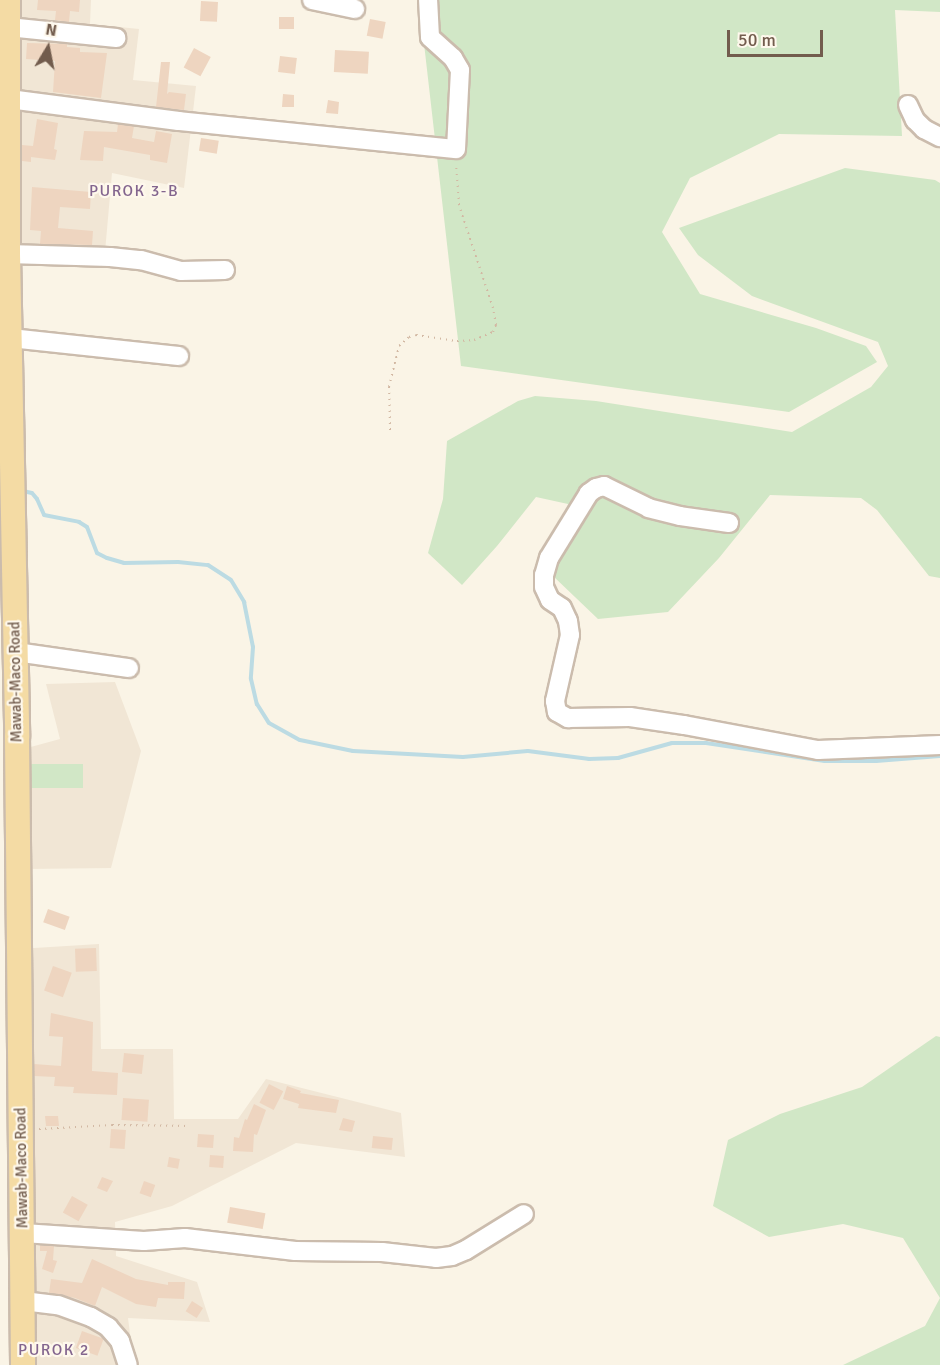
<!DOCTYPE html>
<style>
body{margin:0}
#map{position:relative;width:940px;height:1365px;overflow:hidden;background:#faf4e6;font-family:Signika,sans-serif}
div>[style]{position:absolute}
.residential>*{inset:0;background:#f1e6d5}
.green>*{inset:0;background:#d1e7c6;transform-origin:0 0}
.stream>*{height:4px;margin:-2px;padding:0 2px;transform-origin:2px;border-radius:2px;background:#bcdbe3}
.building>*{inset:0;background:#eed5c0;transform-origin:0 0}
.path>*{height:2px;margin-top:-1px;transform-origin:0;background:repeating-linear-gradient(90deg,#d2b8a3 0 1.5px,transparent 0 6px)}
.roads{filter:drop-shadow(2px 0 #cbbcad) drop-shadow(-2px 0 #cbbcad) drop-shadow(0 2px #cbbcad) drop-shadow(0 -2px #cbbcad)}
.minor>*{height:18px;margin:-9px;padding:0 9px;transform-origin:9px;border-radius:9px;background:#fff}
.major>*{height:24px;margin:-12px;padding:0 12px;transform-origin:12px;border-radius:12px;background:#f4dba4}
span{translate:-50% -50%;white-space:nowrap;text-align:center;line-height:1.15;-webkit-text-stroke:4.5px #fef8ec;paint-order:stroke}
.street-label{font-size:15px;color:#725c4d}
.neighbourhood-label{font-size:16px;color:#83658e;letter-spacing:1.5px}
.north{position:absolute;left:18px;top:18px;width:60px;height:60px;-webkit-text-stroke:4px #fef8ec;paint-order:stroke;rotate:10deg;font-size:16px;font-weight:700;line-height:24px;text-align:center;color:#725c4d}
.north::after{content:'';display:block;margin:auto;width:21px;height:27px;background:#725c4d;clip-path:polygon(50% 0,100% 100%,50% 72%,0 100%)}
.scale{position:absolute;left:727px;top:30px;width:96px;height:27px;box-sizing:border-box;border:3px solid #725c4d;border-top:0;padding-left:8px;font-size:18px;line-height:21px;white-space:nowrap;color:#725c4d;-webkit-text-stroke:4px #fef8ec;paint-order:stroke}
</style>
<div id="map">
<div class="residential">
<i style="clip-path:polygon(14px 0,91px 0,90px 24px,139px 29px,133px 80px,196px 86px,184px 188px,112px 173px,105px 252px,16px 251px)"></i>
<i style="clip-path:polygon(115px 682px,141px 751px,111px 868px,28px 869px,27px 748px,60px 739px,46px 684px)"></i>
<i style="clip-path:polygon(99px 944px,101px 1049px,173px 1049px,174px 1119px,238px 1119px,266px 1079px,401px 1113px,405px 1157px,296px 1143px,172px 1206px,115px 1222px,116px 1256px,197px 1282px,210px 1322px,128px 1318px,134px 1365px,32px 1365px,18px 949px)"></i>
</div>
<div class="green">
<i style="clip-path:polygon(419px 0,940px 0,940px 12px,895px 10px,902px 136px,779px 134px,690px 178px,662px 232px,700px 294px,816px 328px,866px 346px,877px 362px,789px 412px,461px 366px)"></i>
<i style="clip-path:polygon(845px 168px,935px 180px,940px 183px,940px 578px,929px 576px,877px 510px,861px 498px,770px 495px,719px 558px,668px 612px,598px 619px,553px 576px,568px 504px,536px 497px,497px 546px,462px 585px,428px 553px,443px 499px,447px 441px,518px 401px,535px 396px,596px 401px,792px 432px,871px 387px,888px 366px,878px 342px,752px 296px,698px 255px,679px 228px)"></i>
<i style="left:83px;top:764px;width:24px;height:54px;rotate:90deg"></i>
<i style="clip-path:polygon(936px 1036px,940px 1037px,940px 1365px,843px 1365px,925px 1326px,940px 1298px,903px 1238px,843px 1224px,769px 1237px,713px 1206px,728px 1140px,780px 1114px,862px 1087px)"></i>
</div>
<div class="stream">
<i style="left:23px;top:491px;width:9px;rotate:13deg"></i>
<i style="left:32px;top:493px;width:8px;rotate:50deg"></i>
<i style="left:37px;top:499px;width:17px;rotate:66deg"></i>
<i style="left:44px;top:515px;width:36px;rotate:11deg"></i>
<i style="left:79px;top:522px;width:9px;rotate:32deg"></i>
<i style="left:87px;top:527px;width:28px;rotate:69deg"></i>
<i style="left:97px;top:553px;width:11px;rotate:27deg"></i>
<i style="left:107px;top:558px;width:18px;rotate:16deg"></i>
<i style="left:124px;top:563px;width:54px;rotate:-1.1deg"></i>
<i style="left:178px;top:562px;width:30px;rotate:6deg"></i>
<i style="left:208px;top:565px;width:27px;rotate:33deg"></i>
<i style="left:231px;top:580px;width:26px;rotate:59deg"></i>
<i style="left:244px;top:602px;width:46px;rotate:78.7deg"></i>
<i style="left:253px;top:647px;width:32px;rotate:94deg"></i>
<i style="left:251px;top:679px;width:26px;rotate:77deg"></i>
<i style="left:257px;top:704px;width:22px;rotate:58deg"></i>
<i style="left:269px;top:723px;width:35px;rotate:29deg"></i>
<i style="left:300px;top:740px;width:54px;rotate:11.7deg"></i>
<i style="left:353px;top:751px;width:110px;rotate:3.1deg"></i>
<i style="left:463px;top:757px;width:65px;rotate:-5.3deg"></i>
<i style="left:528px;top:751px;width:62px;rotate:7.5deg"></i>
<i style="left:589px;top:759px;width:29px;rotate:-2deg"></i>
<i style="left:618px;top:758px;width:56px;rotate:-15.5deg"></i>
<i style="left:672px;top:743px;width:34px"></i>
<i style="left:706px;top:743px;width:120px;rotate:8.6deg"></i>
<i style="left:825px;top:761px;width:51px"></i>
<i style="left:876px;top:761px;width:64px;rotate:-4.5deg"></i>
</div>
<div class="building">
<i style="clip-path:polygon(38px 0,80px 0,79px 12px,70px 11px,69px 22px,55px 20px,56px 11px,37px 10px)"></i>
<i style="left:201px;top:1px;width:17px;height:20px;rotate:3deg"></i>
<i style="left:294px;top:17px;width:12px;height:15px;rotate:90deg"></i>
<i style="left:370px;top:19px;width:16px;height:17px;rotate:11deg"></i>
<i style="clip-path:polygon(27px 43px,67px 44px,67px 47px,80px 48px,80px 52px,107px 53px,101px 98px,53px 92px,55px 61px,26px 59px)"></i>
<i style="left:194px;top:48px;width:19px;height:22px;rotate:28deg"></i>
<i style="left:335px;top:50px;width:34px;height:22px;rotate:3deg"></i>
<i style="left:280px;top:56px;width:17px;height:16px;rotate:7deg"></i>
<i style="clip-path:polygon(161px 62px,170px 62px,167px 94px,169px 92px,186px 94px,184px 110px,156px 107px)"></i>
<i style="clip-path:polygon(283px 94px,294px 95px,294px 107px,282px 107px)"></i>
<i style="clip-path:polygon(328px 100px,339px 102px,338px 114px,326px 113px)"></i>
<i style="clip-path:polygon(37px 119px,58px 123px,54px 149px,57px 150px,55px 160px,31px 157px,31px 162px,22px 161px,22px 145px,33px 146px)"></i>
<i style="clip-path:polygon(118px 124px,134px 126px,132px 138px,154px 142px,156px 131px,172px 134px,167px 163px,150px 160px,150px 155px,104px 147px,103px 161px,80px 160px,84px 131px,117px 132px)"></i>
<i style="left:201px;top:138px;width:18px;height:13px;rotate:9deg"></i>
<i style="clip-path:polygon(32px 187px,91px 192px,90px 209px,60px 207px,58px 228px,93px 231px,92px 245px,40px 244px,41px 231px,30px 230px)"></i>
<i style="left:48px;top:909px;width:23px;height:14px;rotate:20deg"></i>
<i style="left:96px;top:948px;width:23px;height:21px;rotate:88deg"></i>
<i style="left:53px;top:966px;width:20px;height:26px;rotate:20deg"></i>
<i style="clip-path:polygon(51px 1013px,93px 1022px,92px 1071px,118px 1073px,117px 1095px,73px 1093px,74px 1087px,54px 1086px,55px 1077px,34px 1076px,34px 1064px,61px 1066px,63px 1037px,49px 1036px)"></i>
<i style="left:124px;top:1053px;width:20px;height:19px;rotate:6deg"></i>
<i style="left:269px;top:1084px;width:16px;height:21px;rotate:27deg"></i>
<i style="clip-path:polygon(287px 1086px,301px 1091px,300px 1093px,339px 1100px,336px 1113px,298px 1108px,299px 1104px,283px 1099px)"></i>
<i style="left:123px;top:1098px;width:26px;height:22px;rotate:4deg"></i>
<i style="clip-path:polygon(254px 1104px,266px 1110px,257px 1135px,254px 1134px,253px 1152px,233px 1151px,234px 1137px,239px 1138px,245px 1119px,247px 1120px)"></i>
<i style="clip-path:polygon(45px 1116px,58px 1116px,59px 1126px,46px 1126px)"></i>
<i style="clip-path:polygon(343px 1118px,355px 1121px,352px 1132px,339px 1130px)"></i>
<i style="left:111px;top:1129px;width:15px;height:19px;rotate:4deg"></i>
<i style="left:198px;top:1134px;width:16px;height:13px;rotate:4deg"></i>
<i style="left:373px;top:1136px;width:20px;height:12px;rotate:6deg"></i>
<i style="left:210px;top:1155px;width:14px;height:12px;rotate:4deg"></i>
<i style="left:169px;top:1157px;width:11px;height:10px;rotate:10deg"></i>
<i style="clip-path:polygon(102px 1177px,113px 1181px,107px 1192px,97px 1188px)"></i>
<i style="left:144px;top:1181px;width:12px;height:13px;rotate:20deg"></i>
<i style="left:72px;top:1196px;width:18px;height:19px;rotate:29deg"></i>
<i style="left:230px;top:1207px;width:36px;height:16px;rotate:10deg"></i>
<i style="clip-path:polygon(40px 1245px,54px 1246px,53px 1260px,57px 1261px,53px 1273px,42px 1269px,47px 1251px,40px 1251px)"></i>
<i style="clip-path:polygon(92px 1259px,136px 1279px,168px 1285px,168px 1282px,185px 1282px,184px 1299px,158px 1298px,156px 1307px,136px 1304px,102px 1287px,95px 1306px,75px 1298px,49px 1293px,51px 1279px,82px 1283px)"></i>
<i style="left:192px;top:1301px;width:13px;height:12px;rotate:32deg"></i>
<i style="left:82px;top:1331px;width:23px;height:18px;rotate:20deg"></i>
</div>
<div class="path">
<i style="left:390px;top:430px;width:43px;rotate:-91.3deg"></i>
<i style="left:389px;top:387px;width:42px;rotate:-76.3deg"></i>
<i style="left:399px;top:346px;width:13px;rotate:-42deg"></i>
<i style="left:409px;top:337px;width:7px;rotate:-16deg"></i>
<i style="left:416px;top:335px;width:41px;rotate:8.3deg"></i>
<i style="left:457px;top:341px;width:17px;rotate:-3deg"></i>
<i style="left:474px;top:340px;width:21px;rotate:-23deg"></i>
<i style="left:493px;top:332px;width:8px;rotate:-67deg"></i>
<i style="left:496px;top:325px;width:17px;rotate:-100deg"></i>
<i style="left:493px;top:308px;width:108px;rotate:-108.3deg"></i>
<i style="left:459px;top:205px;width:41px;rotate:-94.2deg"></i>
<i style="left:39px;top:1129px;width:73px;rotate:-3.1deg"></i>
<i style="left:112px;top:1125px;width:77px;rotate:0.7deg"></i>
</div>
<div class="roads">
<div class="minor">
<i style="left:312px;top:0;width:44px;rotate:11.8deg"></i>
<i style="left:8px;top:27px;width:109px;rotate:5.8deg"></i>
<i style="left:9px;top:99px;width:171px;rotate:7.4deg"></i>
<i style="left:179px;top:121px;width:278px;rotate:5.8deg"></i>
<i style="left:456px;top:149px;width:79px;rotate:-87.1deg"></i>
<i style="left:460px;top:70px;width:14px;rotate:-120deg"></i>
<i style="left:453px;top:58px;width:31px;rotate:-138deg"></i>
<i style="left:430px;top:37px;width:37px;rotate:-93deg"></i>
<i style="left:908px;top:105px;width:17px;rotate:65deg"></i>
<i style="left:915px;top:120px;width:13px;rotate:45deg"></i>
<i style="left:924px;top:129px;width:18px;rotate:27deg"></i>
<i style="left:8px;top:254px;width:102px;rotate:1.7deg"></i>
<i style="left:110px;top:257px;width:31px;rotate:6deg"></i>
<i style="left:141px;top:260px;width:41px;rotate:15.4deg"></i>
<i style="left:181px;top:271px;width:44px;rotate:-1.3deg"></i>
<i style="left:10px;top:338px;width:170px;rotate:6.1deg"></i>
<i style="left:729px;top:523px;width:49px;rotate:-171.9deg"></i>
<i style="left:680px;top:516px;width:32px;rotate:-166deg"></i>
<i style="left:649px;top:508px;width:50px;rotate:-153.9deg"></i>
<i style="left:604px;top:486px;width:8px;rotate:166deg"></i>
<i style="left:596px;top:488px;width:9px;rotate:144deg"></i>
<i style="left:589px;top:493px;width:76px;rotate:121.6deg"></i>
<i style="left:549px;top:558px;width:18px;rotate:106deg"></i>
<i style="left:544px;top:575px;width:12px;rotate:90deg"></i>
<i style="left:544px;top:587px;width:14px;rotate:65deg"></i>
<i style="left:550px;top:600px;width:14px;rotate:34deg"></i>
<i style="left:562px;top:608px;width:14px;rotate:65deg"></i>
<i style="left:568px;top:621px;width:14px;rotate:82deg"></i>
<i style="left:570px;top:635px;width:68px;rotate:102.8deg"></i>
<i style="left:555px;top:701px;width:11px;rotate:80deg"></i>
<i style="left:557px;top:712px;width:13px;rotate:29deg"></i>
<i style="left:568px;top:718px;width:62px;rotate:-0.9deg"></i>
<i style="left:630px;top:717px;width:55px;rotate:8.4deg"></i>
<i style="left:684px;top:725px;width:136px;rotate:10.6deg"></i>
<i style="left:818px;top:750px;width:122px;rotate:-2.3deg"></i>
<i style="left:16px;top:652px;width:114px;rotate:8.1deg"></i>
<i style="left:23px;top:1233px;width:121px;rotate:3.8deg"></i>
<i style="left:144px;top:1241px;width:41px;rotate:-4.2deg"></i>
<i style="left:185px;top:1238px;width:111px;rotate:6.7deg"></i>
<i style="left:295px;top:1251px;width:87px;rotate:0.7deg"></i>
<i style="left:382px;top:1252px;width:54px;rotate:6.3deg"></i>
<i style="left:436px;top:1258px;width:16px;rotate:-7deg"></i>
<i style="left:452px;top:1256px;width:15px;rotate:-23deg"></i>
<i style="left:466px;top:1250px;width:68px;rotate:-31.8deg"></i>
<i style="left:23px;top:1301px;width:35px;rotate:7deg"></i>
<i style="left:58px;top:1305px;width:35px;rotate:20deg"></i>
<i style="left:91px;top:1317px;width:20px;rotate:30deg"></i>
<i style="left:108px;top:1327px;width:18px;rotate:49deg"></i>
<i style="left:120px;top:1341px;width:25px;rotate:72deg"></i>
</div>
<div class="major">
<i style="left:8px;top:0;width:254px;rotate:90deg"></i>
<i style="left:8px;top:254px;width:483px;rotate:88.9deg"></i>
<i style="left:17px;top:737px;width:628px;rotate:89.45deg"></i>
</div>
</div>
<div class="street-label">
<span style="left:16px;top:682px;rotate:-91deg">Mawab-Maco Road</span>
<span style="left:22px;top:1168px;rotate:-91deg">Mawab-Maco Road</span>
</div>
<div class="neighbourhood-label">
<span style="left:134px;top:191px">PUROK 3-B</span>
<span style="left:54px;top:1350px">PUROK 2</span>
</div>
<div class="north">N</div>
<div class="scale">50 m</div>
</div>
